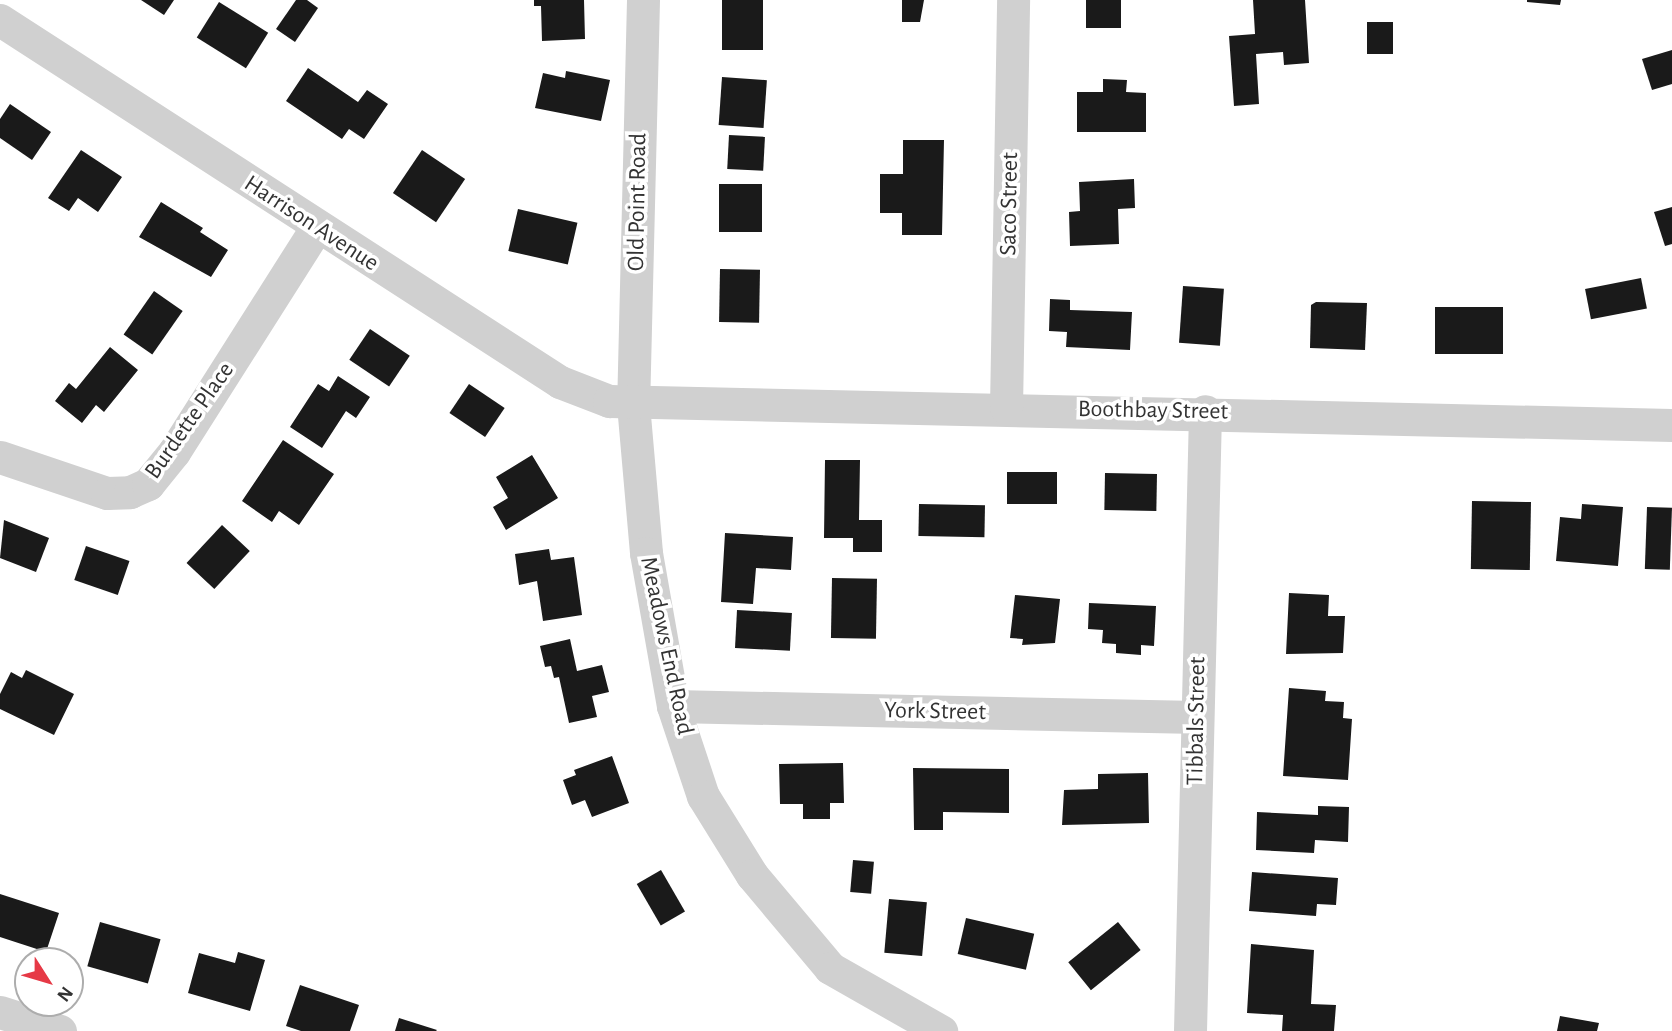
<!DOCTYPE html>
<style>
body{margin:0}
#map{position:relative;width:1672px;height:1031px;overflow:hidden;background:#fff;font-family:"Alegreya Sans",sans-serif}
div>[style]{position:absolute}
.building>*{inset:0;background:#1a1a1a;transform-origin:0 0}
.street>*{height:33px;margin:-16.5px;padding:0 16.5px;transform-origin:16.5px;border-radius:16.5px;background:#d0d0d0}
span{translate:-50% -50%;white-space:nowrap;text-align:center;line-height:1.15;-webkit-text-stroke:7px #fff;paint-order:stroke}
.street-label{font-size:24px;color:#333}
.north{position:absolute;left:14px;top:947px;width:70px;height:70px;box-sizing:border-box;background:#fff;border:2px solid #adadad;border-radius:50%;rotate:127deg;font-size:19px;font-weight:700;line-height:28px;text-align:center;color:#333}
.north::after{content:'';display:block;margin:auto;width:24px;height:32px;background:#e63946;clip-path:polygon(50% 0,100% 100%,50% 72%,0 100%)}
</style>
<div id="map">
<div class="building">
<i style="clip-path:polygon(141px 0,174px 0,164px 15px)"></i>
<i style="clip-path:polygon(296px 0,307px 0,318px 8px,295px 42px,276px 29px)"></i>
<i style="clip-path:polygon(534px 0,584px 0,585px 39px,542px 41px,541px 6px,534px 6px)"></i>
<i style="left:722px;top:0;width:41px;height:50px"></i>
<i style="clip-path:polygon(902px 0,924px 0,920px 22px,902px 22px)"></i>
<i style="left:1086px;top:0;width:35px;height:28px"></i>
<i style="clip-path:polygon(1253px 0,1305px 0,1309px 63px,1284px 65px,1283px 52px,1256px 54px,1259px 104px,1234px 106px,1229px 36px,1255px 34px)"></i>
<i style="clip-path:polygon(1527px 0,1561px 0,1560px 5px,1527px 2px)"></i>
<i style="left:219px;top:2px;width:58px;height:42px;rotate:32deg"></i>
<i style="left:1367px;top:22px;width:26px;height:32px"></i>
<i style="clip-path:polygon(1672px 50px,1672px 84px,1652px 90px,1642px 59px)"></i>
<i style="clip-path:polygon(308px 68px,358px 102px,367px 90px,388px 104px,364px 139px,349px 129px,342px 139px,286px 101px)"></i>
<i style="clip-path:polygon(566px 71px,610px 80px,601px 121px,535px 108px,543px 73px,565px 78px)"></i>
<i style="left:722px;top:77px;width:45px;height:48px;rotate:4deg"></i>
<i style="clip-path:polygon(1103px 79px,1127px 80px,1126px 92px,1146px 93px,1146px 132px,1077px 132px,1077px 92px,1103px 92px)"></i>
<i style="clip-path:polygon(10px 104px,51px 132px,32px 160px,0 138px,0 119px)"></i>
<i style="left:729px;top:135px;width:36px;height:34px;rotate:3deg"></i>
<i style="clip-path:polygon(903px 140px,944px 140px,942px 235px,902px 235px,902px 213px,880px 213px,880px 174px,903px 174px)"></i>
<i style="clip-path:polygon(81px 150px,122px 177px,98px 212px,78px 198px,69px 211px,48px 198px)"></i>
<i style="left:422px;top:150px;width:52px;height:52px;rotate:34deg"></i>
<i style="clip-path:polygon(1134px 179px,1135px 208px,1118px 209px,1119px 244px,1070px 246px,1069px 212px,1080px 211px,1079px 182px)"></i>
<i style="left:719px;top:184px;width:43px;height:48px"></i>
<i style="clip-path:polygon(161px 202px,203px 228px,200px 232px,228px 250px,211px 277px,139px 237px)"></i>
<i style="clip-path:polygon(1672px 207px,1672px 244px,1665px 246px,1654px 212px)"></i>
<i style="left:518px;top:209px;width:61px;height:43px;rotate:13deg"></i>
<i style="left:720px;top:269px;width:40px;height:53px;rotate:1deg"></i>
<i style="left:1641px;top:278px;width:31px;height:57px;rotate:79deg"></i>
<i style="left:1183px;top:286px;width:41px;height:57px;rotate:4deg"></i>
<i style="left:154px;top:291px;width:35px;height:53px;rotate:35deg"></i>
<i style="clip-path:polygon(1050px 299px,1070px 300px,1070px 310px,1132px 312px,1130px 350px,1066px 347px,1067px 332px,1049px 331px)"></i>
<i style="clip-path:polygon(1316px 302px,1367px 303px,1365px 350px,1310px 348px,1311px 305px)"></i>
<i style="left:1435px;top:307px;width:68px;height:47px"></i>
<i style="left:370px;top:329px;width:48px;height:37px;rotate:34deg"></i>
<i style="clip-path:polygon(110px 347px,138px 370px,104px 412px,96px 405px,82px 423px,55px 401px,69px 383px,76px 389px)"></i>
<i style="clip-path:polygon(338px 376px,370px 397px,356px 418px,346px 411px,322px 448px,290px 427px,318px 384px,329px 391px)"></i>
<i style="left:469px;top:384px;width:43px;height:35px;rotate:34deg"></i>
<i style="clip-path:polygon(283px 440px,334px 474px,299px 525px,279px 511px,272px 522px,242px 501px)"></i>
<i style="clip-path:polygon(532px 455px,558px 498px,506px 530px,493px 507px,508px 498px,496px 477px)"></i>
<i style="clip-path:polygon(825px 460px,860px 460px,859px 520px,882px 520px,882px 552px,853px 552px,853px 538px,824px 538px)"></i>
<i style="left:1007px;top:472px;width:50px;height:32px"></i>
<i style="left:1105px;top:473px;width:52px;height:37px;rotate:1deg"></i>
<i style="left:1472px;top:501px;width:59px;height:68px;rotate:1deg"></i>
<i style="left:919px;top:504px;width:66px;height:32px;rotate:1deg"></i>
<i style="clip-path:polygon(1582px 504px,1623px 507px,1618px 566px,1556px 561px,1560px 517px,1581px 519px)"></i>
<i style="left:1647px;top:507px;width:25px;height:62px;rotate:2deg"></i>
<i style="clip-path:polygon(4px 520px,49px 538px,36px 572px,0 558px)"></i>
<i style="left:222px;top:525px;width:38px;height:52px;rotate:43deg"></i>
<i style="clip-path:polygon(725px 533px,793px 537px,791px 570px,756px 568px,753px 604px,721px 602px)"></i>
<i style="left:86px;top:546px;width:46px;height:36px;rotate:19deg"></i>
<i style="clip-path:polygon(549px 549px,551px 560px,574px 557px,582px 615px,543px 621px,537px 581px,519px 585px,515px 554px)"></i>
<i style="left:832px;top:578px;width:45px;height:60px;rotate:1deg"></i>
<i style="clip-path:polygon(1289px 593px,1329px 595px,1328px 616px,1345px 616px,1343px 653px,1286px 654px)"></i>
<i style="clip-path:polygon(1015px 595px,1060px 599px,1055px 643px,1022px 645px,1023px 639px,1010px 638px)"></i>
<i style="clip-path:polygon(1089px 603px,1156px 606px,1154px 646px,1141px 645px,1141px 655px,1116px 653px,1116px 644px,1102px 643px,1103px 630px,1088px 629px)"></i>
<i style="left:737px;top:610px;width:55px;height:38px;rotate:3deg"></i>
<i style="clip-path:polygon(570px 639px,577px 671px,602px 665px,609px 692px,592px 696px,597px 717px,569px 723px,559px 677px,554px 678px,551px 666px,545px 667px,540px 646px)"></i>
<i style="clip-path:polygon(26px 670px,74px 694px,54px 735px,0 709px,0 694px,11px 672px,22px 678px)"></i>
<i style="clip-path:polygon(1289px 688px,1326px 691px,1325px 701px,1344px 702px,1343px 718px,1352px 719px,1348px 780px,1283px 776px)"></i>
<i style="clip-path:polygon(612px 756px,629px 803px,592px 817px,585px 800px,572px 805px,563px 780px,576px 775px,574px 770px)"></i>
<i style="clip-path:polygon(843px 763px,844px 803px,830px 803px,830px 819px,803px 819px,803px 804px,780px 804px,779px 764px)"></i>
<i style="clip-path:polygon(913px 768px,1009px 769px,1009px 813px,943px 812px,943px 830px,914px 830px)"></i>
<i style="clip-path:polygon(1148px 773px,1149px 823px,1062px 825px,1064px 790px,1098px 789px,1098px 774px)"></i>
<i style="clip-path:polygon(1318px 806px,1349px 807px,1348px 842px,1315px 840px,1314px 853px,1256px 850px,1257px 812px,1318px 815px)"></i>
<i style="left:853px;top:860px;width:21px;height:32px;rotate:5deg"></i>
<i style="left:661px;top:870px;width:48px;height:28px;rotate:60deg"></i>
<i style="clip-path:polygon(1252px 872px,1338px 878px,1336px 905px,1317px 904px,1316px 916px,1249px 911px)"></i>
<i style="clip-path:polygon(0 894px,59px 913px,46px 952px,0 937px)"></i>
<i style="left:889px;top:899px;width:38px;height:54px;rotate:5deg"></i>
<i style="left:966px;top:918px;width:70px;height:37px;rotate:13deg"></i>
<i style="left:100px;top:922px;width:63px;height:46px;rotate:16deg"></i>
<i style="left:1118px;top:922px;width:36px;height:64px;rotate:51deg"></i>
<i style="clip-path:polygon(1251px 944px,1314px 950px,1311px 1004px,1336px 1005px,1334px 1031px,1282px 1031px,1283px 1015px,1247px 1013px)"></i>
<i style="clip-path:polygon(238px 952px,265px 960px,250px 1011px,188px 993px,199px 953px,235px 963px)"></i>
<i style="clip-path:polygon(300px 985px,359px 1005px,350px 1031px,301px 1031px,286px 1026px)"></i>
<i style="clip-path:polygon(1560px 1016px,1599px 1023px,1597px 1031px,1557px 1031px)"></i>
<i style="clip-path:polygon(399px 1018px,437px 1030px,436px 1031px,395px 1031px)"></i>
</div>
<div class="street">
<i style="left:643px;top:0;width:404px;rotate:91.4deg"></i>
<i style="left:633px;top:404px;width:150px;rotate:85deg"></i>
<i style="left:646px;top:553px;width:155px;rotate:80deg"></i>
<i style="left:673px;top:706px;width:95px;rotate:71.6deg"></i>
<i style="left:703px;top:796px;width:93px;rotate:58.2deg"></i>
<i style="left:752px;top:875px;width:121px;rotate:50deg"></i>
<i style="left:830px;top:968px;width:128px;rotate:29.6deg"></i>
<i style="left:0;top:20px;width:667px;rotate:32.88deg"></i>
<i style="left:560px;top:382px;width:53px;rotate:21.2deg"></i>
<i style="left:609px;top:401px;width:1063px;rotate:1.29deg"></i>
<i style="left:1006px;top:408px;width:408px;rotate:-89deg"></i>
<i style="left:0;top:457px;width:113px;rotate:18.6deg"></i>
<i style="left:107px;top:493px;width:23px;rotate:-2deg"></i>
<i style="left:130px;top:492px;width:20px;rotate:-24deg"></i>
<i style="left:148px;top:484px;width:41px;rotate:-50.9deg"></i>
<i style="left:174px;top:452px;width:265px;rotate:-57.6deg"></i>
<i style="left:673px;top:706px;width:524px;rotate:1.2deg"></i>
<i style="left:0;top:1012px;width:63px;rotate:17.6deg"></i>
<i style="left:1190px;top:1031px;width:620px;rotate:-88.61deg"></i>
</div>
<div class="street-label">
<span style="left:638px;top:202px;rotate:-89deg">Old Point Road</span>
<span style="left:1010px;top:204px;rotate:-89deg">Saco Street</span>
<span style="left:311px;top:224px;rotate:33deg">Harrison Avenue</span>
<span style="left:1153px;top:411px;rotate:1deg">Boothbay Street</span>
<span style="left:190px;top:421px;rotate:-55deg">Burdette Place</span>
<span style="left:666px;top:646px;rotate:78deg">Meadows End Road</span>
<span style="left:935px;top:712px;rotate:1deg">York Street</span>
<span style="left:1197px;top:721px;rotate:-89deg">Tibbals Street</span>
</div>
<div class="north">N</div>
</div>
